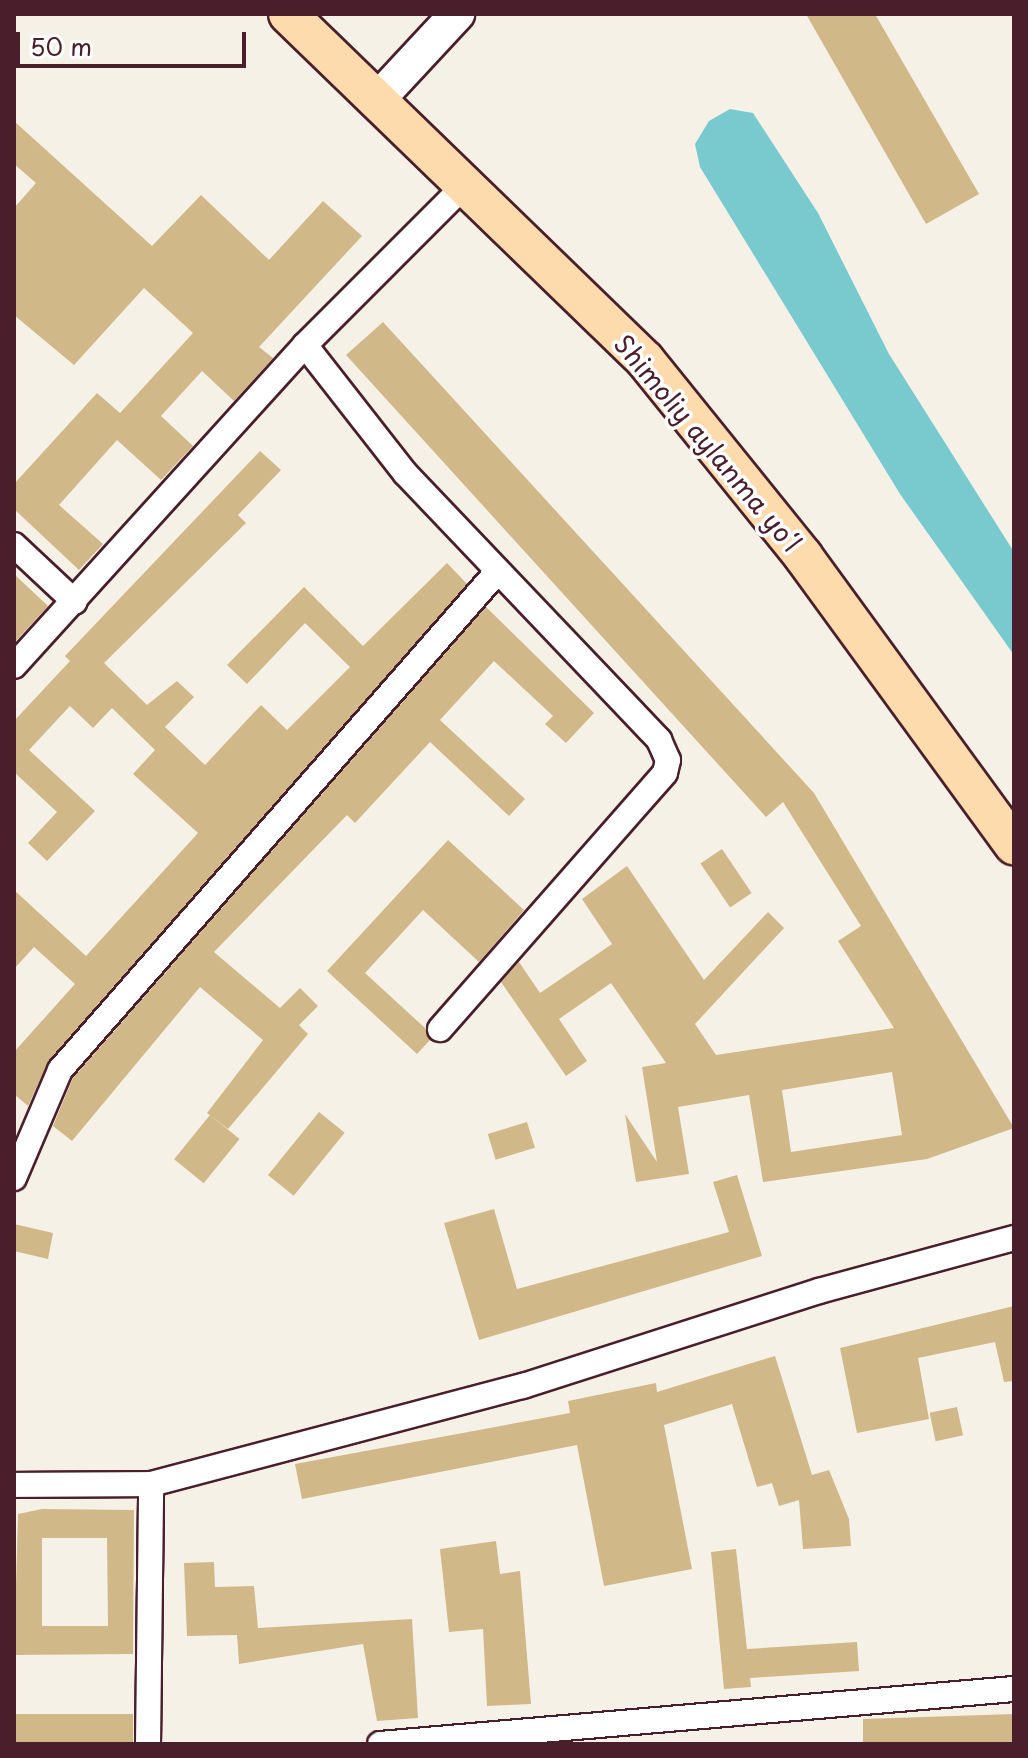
<!DOCTYPE html>
<meta charset="utf-8">
<style>
body{margin:0}
#map{position:relative;width:1028px;height:1758px;overflow:hidden;background:#f6f1e7;font-family:"Playpen Sans",sans-serif}
div>[style]{position:absolute}
.water>*{inset:0;background:#78cacf}
.building>*{inset:0;background:#d1b888;transform-origin:0 0}
.roads{filter:drop-shadow(2px 0 #4a1f2b) drop-shadow(-2px 0 #4a1f2b) drop-shadow(0 2px #4a1f2b) drop-shadow(0 -2px #4a1f2b)}
.minor>*{height:24px;margin:-12px;padding:0 12px;transform-origin:12px;border-radius:12px;background:#fff}
.secondary>*{height:34px;margin:-17px;padding:0 17px;transform-origin:17px;border-radius:17px;background:#fff}
.primary>*{height:38px;margin:-19px;padding:0 19px;transform-origin:19px;border-radius:19px;background:#fedbac}
span{translate:-50% -50%;white-space:nowrap;text-align:center;line-height:1.15;-webkit-text-stroke:7px #fff;paint-order:stroke}
.street-label{font-size:26px;color:#4a1f2b}
.frame{position:absolute;inset:0;border:16px solid #4a1f2b;pointer-events:none}
.scale{position:absolute;left:16px;top:32px;width:230px;height:36px;box-sizing:border-box;border:4px solid #4a1f2b;border-top:0;padding-left:10px;font-size:24px;line-height:28px;white-space:nowrap;color:#4a1f2b;-webkit-text-stroke:6px #fff;paint-order:stroke}
</style>
<div id="map">
<div class="water">
<i style="clip-path:polygon(730px 109px,753px 113px,818px 213px,889px 354px,1014px 552px,1014px 655px,900px 494px,700px 167px,695px 144px,709px 121px)"></i>
</div>
<div class="building">
<i style="clip-path:polygon(806px 14px,875px 14px,979px 194px,926px 224px)"></i>
<i style="clip-path:polygon(14px 121px,152px 246px,201px 195px,269px 260px,323px 201px,362px 236px,259px 347px,273px 358px,234px 401px,202px 371px,161px 416px,193px 446px,161px 480px,117px 440px,59px 505px,103px 544px,79px 570px,14px 509px,14px 484px,97px 393px,120px 413px,193px 333px,144px 288px,74px 365px,14px 315px,14px 208px,36px 183px,14px 164px)"></i>
<i style="clip-path:polygon(evenodd,383px 322px,814px 793px,1014px 1128px,927px 1159px,763px 1182px,749px 1095px,678px 1107px,689px 1174px,636px 1182px,625px 1114px,657px 1162px,642px 1067px,666px 1063px,611px 983px,559px 1019px,587px 1061px,566px 1076px,501px 982px,519px 962px,540px 993px,612px 944px,582px 899px,627px 866px,704px 980px,768px 912px,784px 928px,695px 1024px,716px 1055px,894px 1028px,838px 941px,861px 926px,783px 802px,766px 817px,346px 355px,383px 322px,892px 1072px,902px 1135px,791px 1152px,782px 1090px,892px 1072px)"></i>
<i style="clip-path:polygon(260px 451px,281px 470px,238px 515px,246px 523px,104px 663px,147px 705px,177px 681px,194px 697px,165px 727px,205px 765px,261px 705px,287px 730px,350px 667px,305px 623px,247px 684px,227px 665px,304px 587px,363px 646px,447px 563px,467px 584px,49px 1060px,28px 1106px,14px 1094px,14px 1052px,75px 984px,34px 947px,14px 969px,14px 890px,86px 956px,198px 833px,133px 774px,155px 750px,112px 708px,93px 728px,70px 706px,29px 750px,95px 811px,47px 861px,28px 843px,57px 812px,14px 772px,14px 721px,70px 661px,65px 656px)"></i>
<i style="clip-path:polygon(14px 574px,48px 606px,14px 643px)"></i>
<i style="clip-path:polygon(486px 607px,594px 713px,566px 743px,545px 724px,553px 716px,494px 661px,440px 720px,525px 799px,509px 816px,430px 742px,355px 823px,347px 815px,214px 952px,280px 1008px,300px 988px,318px 1006px,299px 1025px,308px 1034px,228px 1129px,207px 1113px,263px 1040px,200px 987px,72px 1141px,53px 1126px,73px 1078px)"></i>
<i style="clip-path:polygon(448px 840px,524px 910px,479px 962px,423px 910px,365px 973px,425px 1028px,430px 1040px,417px 1054px,327px 971px)"></i>
<i style="left:722px;top:849px;width:53px;height:26px;rotate:56deg"></i>
<i style="left:319px;top:1112px;width:33px;height:81px;rotate:39deg"></i>
<i style="left:210px;top:1115px;width:38px;height:57px;rotate:39deg"></i>
<i style="left:527px;top:1122px;width:27px;height:41px;rotate:73deg"></i>
<i style="clip-path:polygon(737px 1175px,762px 1256px,479px 1340px,444px 1223px,494px 1209px,517px 1289px,729px 1232px,713px 1182px)"></i>
<i style="clip-path:polygon(14px 1224px,53px 1233px,48px 1259px,14px 1251px)"></i>
<i style="clip-path:polygon(1014px 1306px,1014px 1381px,1004px 1382px,995px 1342px,918px 1358px,929px 1419px,857px 1433px,840px 1348px)"></i>
<i style="clip-path:polygon(775px 1356px,812px 1475px,829px 1470px,849px 1519px,851px 1546px,803px 1549px,799px 1500px,779px 1506px,772px 1483px,757px 1487px,732px 1404px,664px 1425px,692px 1569px,604px 1586px,577px 1445px,302px 1499px,295px 1464px,570px 1413px,568px 1401px,656px 1383px,657px 1392px)"></i>
<i style="left:957px;top:1407px;width:29px;height:28px;rotate:78deg"></i>
<i style="clip-path:polygon(evenodd,42px 1509px,134px 1510px,133px 1654px,14px 1655px,18px 1514px,42px 1509px,42px 1538px,107px 1538px,108px 1626px,42px 1626px,42px 1538px)"></i>
<i style="clip-path:polygon(496px 1541px,500px 1574px,520px 1571px,531px 1704px,487px 1706px,483px 1629px,449px 1632px,440px 1549px)"></i>
<i style="clip-path:polygon(736px 1549px,747px 1649px,857px 1642px,859px 1671px,750px 1678px,751px 1687px,724px 1689px,711px 1552px)"></i>
<i style="clip-path:polygon(214px 1562px,215px 1587px,254px 1586px,258px 1628px,412px 1619px,418px 1718px,377px 1721px,363px 1644px,239px 1664px,237px 1635px,187px 1636px,184px 1563px)"></i>
<i style="left:14px;top:1714px;width:119px;height:30px"></i>
<i style="clip-path:polygon(1014px 1714px,1014px 1744px,863px 1744px,863px 1719px)"></i>
</div>
<div class="roads">
<div class="minor">
<i style="left:305px;top:345px;width:162px;rotate:52deg"></i>
<i style="left:405px;top:473px;width:369px;rotate:46.4deg"></i>
<i style="left:659px;top:740px;width:22px;rotate:66deg"></i>
<i style="left:668px;top:760px;width:13px;rotate:103deg"></i>
<i style="left:665px;top:773px;width:341px;rotate:131.3deg"></i>
<i style="left:14px;top:545px;width:83px;rotate:43.1deg"></i>
<i style="left:14px;top:666px;width:433px;rotate:-47.8deg"></i>
<i style="left:305px;top:345px;width:228px;rotate:-45deg"></i>
<i style="left:14px;top:1178px;width:117px;rotate:-66.9deg"></i>
<i style="left:60px;top:1070px;width:663px;rotate:-48.73deg"></i>
<i style="left:14px;top:1485px;width:137px;rotate:-0.4deg"></i>
<i style="left:151px;top:1484px;width:385px;rotate:-14.8deg"></i>
<i style="left:523px;top:1386px;width:311px;rotate:-17.8deg"></i>
<i style="left:819px;top:1291px;width:202px;rotate:-15.2deg"></i>
<i style="left:148px;top:1744px;width:260px;rotate:-89.3deg"></i>
<i style="left:380px;top:1744px;width:636px;rotate:-4.96deg"></i>
</div>
<div class="secondary">
<i style="left:379px;top:98px;width:115px;rotate:-47.1deg"></i>
</div>
<div class="primary">
<i style="left:288px;top:14px;width:497px;rotate:44.1deg"></i>
<i style="left:645px;top:360px;width:252px;rotate:51.1deg"></i>
<i style="left:803px;top:556px;width:358px;rotate:53.9deg"></i>
</div>
</div>
<div class="street-label">
<span style="left:708px;top:443px;rotate:50deg">Shimoliy aylanma yoʻl</span>
</div>
<div class="frame"></div>
<div class="scale">50 m</div>
</div>
